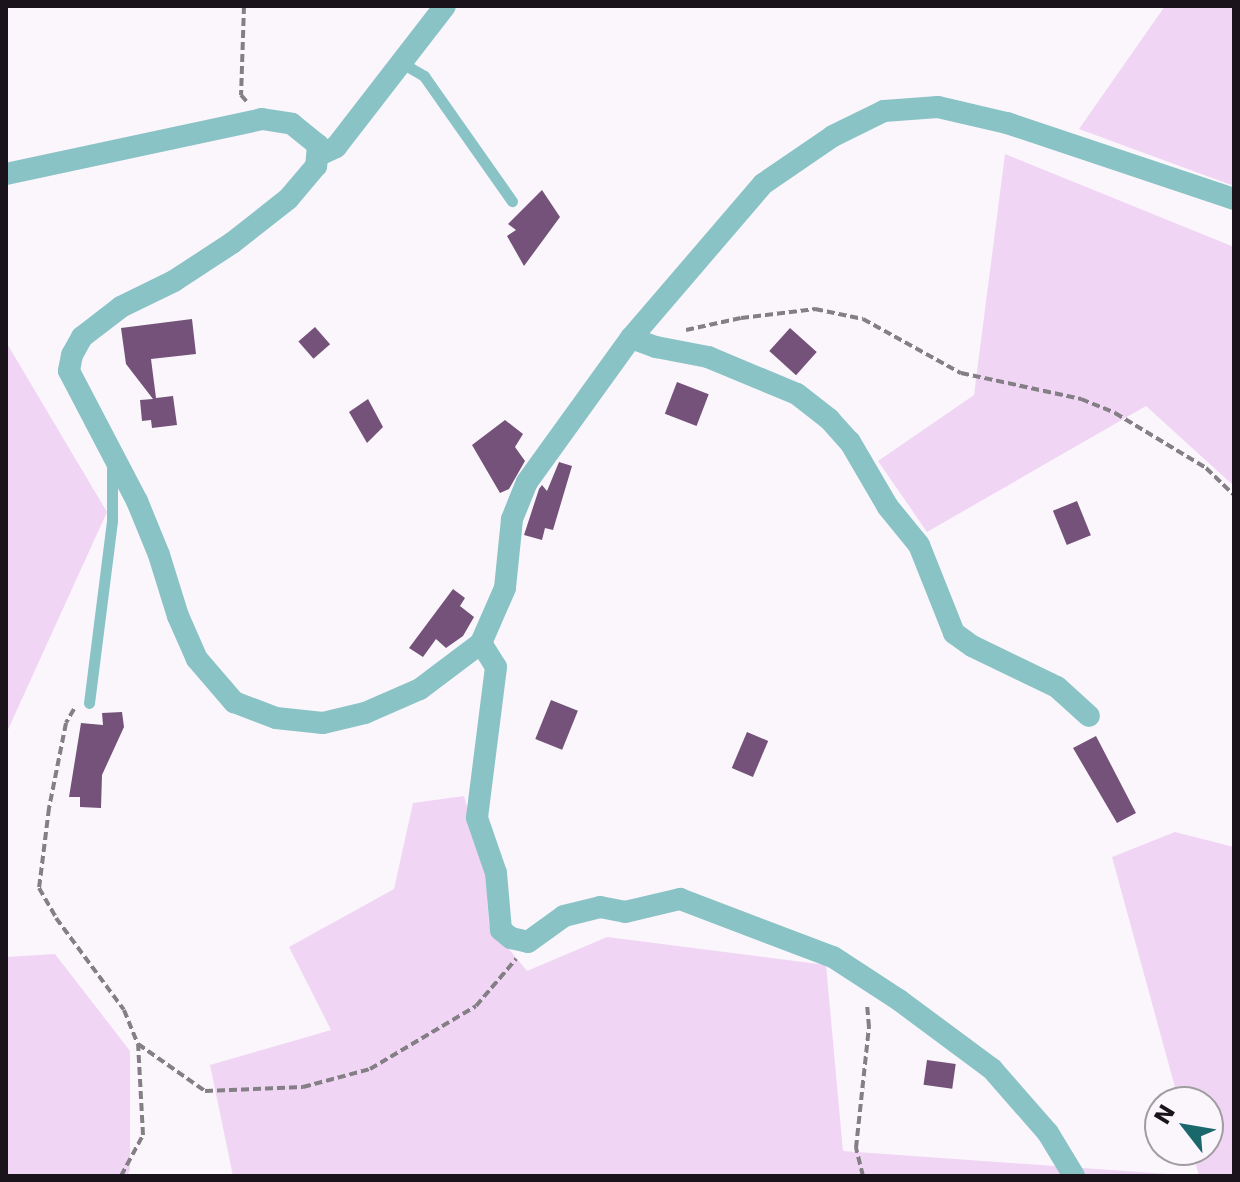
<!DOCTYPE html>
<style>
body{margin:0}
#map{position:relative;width:1240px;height:1182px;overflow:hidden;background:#fbf6fc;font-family:"DejaVu Sans",sans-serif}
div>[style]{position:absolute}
.green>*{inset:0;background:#f0d5f4}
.building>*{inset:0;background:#745279;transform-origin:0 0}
.path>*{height:4px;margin-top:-2px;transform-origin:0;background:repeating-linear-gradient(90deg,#847e85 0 8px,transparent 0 12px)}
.service>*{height:11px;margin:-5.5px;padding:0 5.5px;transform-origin:5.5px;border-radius:5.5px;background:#89c3c6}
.minor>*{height:22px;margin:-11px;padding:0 11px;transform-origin:11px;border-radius:11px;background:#89c3c6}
span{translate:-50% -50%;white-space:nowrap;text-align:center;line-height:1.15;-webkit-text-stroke:8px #fbf6fc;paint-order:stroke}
.frame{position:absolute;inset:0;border:8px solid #1b131c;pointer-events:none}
.north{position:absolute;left:1144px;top:1086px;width:80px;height:80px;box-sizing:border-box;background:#fbf6fc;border:2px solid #a19ba2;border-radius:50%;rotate:301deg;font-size:22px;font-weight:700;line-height:32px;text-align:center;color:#1b131c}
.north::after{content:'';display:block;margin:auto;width:28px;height:36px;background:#1b686c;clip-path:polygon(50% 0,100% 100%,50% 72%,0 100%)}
</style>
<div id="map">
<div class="green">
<i style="clip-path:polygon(1165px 6px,1234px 6px,1234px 186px,1079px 129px)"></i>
<i style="clip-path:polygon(1005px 154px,1234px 247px,1234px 486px,1146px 406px,927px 532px,878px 461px,974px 395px)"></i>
<i style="clip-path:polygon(6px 342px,107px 512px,6px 734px)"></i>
<i style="clip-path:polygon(464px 796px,485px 867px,489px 925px,527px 971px,607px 937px,826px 965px,843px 1151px,1196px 1176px,233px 1176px,210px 1065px,331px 1030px,289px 947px,394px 889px,413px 803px)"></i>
<i style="clip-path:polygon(1175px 832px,1234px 847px,1234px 1176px,1199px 1176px,1192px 1150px,1208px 1150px,1208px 1102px,1179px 1102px,1112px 857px)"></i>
<i style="clip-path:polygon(55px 954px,130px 1051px,130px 1170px,127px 1176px,6px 1176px,6px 957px)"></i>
</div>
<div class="building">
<i style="clip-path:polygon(542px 190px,560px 217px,524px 266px,507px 236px,516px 230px,508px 224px)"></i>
<i style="clip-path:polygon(192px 319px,196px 354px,151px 359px,156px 398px,173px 396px,177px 425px,152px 428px,151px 420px,142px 421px,140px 400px,153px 399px,126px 364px,121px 328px)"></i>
<i style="left:315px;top:327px;width:23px;height:22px;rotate:49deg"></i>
<i style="left:790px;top:328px;width:36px;height:31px;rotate:42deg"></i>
<i style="left:677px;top:382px;width:34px;height:34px;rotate:21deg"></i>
<i style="clip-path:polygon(368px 399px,383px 427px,367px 443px,349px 412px)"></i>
<i style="clip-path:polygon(505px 420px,523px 434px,515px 447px,525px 461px,509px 489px,500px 493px,472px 445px)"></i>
<i style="clip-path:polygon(559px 462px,572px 466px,553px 530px,545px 528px,542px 540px,524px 535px,539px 489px,542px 485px,547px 491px)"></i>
<i style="left:1077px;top:501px;width:37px;height:26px;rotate:68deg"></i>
<i style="clip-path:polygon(453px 589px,465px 598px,460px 606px,474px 617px,463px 636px,446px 648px,436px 639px,423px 657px,409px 648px)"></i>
<i style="left:551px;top:700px;width:29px;height:42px;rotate:22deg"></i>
<i style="clip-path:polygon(122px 712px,124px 727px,102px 775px,101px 808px,80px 807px,80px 797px,69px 797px,81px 723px,103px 725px,102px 713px)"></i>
<i style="left:747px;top:732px;width:23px;height:39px;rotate:23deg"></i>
<i style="clip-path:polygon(1096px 736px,1136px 813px,1117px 823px,1073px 748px)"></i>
<i style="left:927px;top:1060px;width:29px;height:25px;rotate:8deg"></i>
</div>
<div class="path">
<i style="left:244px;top:6px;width:89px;rotate:91.9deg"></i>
<i style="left:241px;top:95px;width:9px;rotate:49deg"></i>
<i style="left:686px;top:330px;width:56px;rotate:-12.3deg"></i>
<i style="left:741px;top:318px;width:75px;rotate:-6.9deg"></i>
<i style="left:815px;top:309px;width:49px;rotate:11.8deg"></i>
<i style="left:863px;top:319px;width:112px;rotate:28.9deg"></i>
<i style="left:961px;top:373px;width:123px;rotate:12.2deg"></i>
<i style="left:1081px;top:399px;width:37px;rotate:22deg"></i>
<i style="left:1115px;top:413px;width:106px;rotate:31.1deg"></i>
<i style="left:1206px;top:468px;width:39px;rotate:44deg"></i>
<i style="left:74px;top:709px;width:16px;rotate:120deg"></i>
<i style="left:66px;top:723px;width:87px;rotate:101.3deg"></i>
<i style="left:49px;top:808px;width:81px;rotate:97.1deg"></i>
<i style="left:39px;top:888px;width:34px;rotate:60deg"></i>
<i style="left:56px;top:918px;width:114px;rotate:53.5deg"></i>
<i style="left:124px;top:1010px;width:37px;rotate:68deg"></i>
<i style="left:138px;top:1044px;width:82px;rotate:35deg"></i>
<i style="left:205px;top:1091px;width:98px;rotate:-2.3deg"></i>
<i style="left:303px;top:1087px;width:69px;rotate:-15deg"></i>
<i style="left:370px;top:1069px;width:123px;rotate:-30.7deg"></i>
<i style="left:476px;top:1006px;width:62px;rotate:-49.6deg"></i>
<i style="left:121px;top:1176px;width:47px;rotate:-61.8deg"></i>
<i style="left:143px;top:1135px;width:91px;rotate:-93.1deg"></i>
<i style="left:863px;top:1176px;width:29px;rotate:-104deg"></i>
<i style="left:856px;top:1148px;width:122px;rotate:-83.9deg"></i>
<i style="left:869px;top:1027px;width:23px;rotate:-95deg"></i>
</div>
<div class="service">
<i style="left:400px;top:62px;width:28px;rotate:30deg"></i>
<i style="left:424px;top:76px;width:153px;rotate:54.9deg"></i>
<i style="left:89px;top:703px;width:184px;rotate:-82.8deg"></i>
<i style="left:112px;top:520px;width:55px;rotate:-90deg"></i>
</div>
<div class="minor">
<i style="left:319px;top:155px;width:19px;rotate:-25deg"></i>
<i style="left:336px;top:147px;width:178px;rotate:-52.3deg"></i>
<i style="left:6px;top:174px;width:262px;rotate:-12.1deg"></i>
<i style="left:262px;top:119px;width:30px;rotate:9deg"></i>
<i style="left:292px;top:124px;width:33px;rotate:39deg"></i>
<i style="left:318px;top:145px;width:21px;rotate:95deg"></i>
<i style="left:316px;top:166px;width:43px;rotate:130.3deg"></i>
<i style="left:288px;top:199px;width:71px;rotate:141.8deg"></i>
<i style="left:232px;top:243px;width:69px;rotate:146.8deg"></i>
<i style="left:174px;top:281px;width:59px;rotate:153.9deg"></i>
<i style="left:121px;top:307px;width:49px;rotate:142.4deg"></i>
<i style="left:82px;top:337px;width:21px;rotate:119deg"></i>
<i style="left:72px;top:355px;width:16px;rotate:101deg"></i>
<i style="left:69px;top:371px;width:147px;rotate:62.4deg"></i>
<i style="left:137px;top:501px;width:58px;rotate:67.8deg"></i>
<i style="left:159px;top:555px;width:64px;rotate:72.7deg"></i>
<i style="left:178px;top:616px;width:47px;rotate:66.2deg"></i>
<i style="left:197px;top:659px;width:57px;rotate:49.3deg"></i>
<i style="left:234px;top:702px;width:45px;rotate:20.9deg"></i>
<i style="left:276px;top:718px;width:47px;rotate:6.1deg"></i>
<i style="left:323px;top:723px;width:43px;rotate:-13.4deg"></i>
<i style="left:365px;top:713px;width:60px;rotate:-23.6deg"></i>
<i style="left:420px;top:689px;width:76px;rotate:-37deg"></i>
<i style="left:481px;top:643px;width:60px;rotate:-66.4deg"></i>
<i style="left:505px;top:588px;width:69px;rotate:-84.2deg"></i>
<i style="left:512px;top:519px;width:40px;rotate:-68deg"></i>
<i style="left:527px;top:482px;width:178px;rotate:-54.2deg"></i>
<i style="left:631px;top:338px;width:203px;rotate:-49.4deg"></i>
<i style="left:763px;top:184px;width:85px;rotate:-34.4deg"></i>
<i style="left:833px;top:136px;width:57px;rotate:-26.1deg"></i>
<i style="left:884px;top:111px;width:54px;rotate:-4.2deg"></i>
<i style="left:938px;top:107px;width:71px;rotate:13.1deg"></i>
<i style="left:1007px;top:123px;width:239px;rotate:18.5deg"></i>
<i style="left:631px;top:338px;width:27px;rotate:20deg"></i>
<i style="left:656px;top:347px;width:53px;rotate:10.9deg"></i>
<i style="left:708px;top:357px;width:96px;rotate:22.6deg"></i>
<i style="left:797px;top:394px;width:41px;rotate:38deg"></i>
<i style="left:829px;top:419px;width:31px;rotate:48deg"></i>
<i style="left:850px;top:442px;width:75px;rotate:59.7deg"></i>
<i style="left:888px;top:507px;width:49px;rotate:50.8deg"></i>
<i style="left:919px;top:545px;width:95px;rotate:68.3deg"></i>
<i style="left:954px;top:633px;width:22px;rotate:36deg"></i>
<i style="left:972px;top:646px;width:94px;rotate:25.8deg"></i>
<i style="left:1057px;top:687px;width:43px;rotate:42.2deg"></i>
<i style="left:481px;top:643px;width:28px;rotate:58deg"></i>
<i style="left:496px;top:667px;width:152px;rotate:97.2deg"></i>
<i style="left:477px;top:818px;width:58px;rotate:70.9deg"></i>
<i style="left:496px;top:873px;width:57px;rotate:85deg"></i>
<i style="left:501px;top:930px;width:13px;rotate:39deg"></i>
<i style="left:511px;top:938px;width:17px;rotate:13deg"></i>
<i style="left:528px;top:942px;width:44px;rotate:-35.8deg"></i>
<i style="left:564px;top:916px;width:37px;rotate:-14deg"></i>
<i style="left:600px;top:907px;width:25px;rotate:11deg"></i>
<i style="left:625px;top:912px;width:57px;rotate:-13.3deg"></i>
<i style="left:680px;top:899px;width:164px;rotate:20.8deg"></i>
<i style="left:833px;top:957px;width:79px;rotate:33.1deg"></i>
<i style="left:899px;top:1000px;width:116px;rotate:36.6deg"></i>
<i style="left:992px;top:1069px;width:85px;rotate:48.8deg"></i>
<i style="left:1048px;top:1133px;width:50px;rotate:58.8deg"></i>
</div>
<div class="frame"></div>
<div class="north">N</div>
</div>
